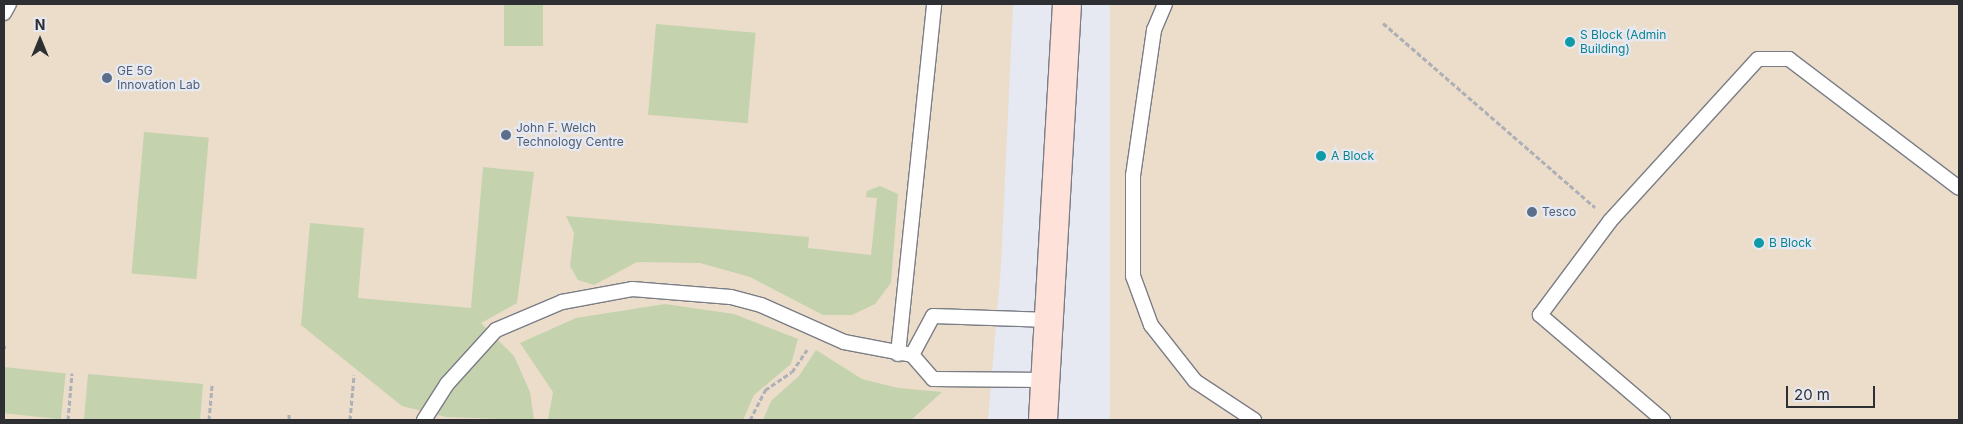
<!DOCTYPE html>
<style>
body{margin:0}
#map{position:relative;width:1963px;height:424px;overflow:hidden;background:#e6e9f1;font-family:Inter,sans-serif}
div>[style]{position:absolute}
.commercial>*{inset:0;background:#ebddca;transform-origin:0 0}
.green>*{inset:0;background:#c4d2ad;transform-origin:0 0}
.path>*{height:3px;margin-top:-1.5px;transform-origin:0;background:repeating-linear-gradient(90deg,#aeb0b7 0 5px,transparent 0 7.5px)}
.roads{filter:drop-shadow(1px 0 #7b7d85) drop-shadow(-1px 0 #7b7d85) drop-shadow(0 1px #7b7d85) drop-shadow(0 -1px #7b7d85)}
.lane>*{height:14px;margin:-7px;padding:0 7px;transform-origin:7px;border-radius:7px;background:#fff}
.secondary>*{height:28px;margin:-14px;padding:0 14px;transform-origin:14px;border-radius:14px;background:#fee2da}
.dots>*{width:14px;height:14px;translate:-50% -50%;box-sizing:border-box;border:2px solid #e6e9f1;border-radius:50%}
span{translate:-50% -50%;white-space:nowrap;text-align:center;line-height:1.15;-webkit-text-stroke:4.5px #e6e9f1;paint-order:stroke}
.culture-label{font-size:12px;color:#0d838f}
.left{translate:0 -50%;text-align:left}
.service-label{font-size:12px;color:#4e5e75}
.frame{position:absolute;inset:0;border:5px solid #2e2f32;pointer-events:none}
.north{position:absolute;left:15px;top:15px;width:50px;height:50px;-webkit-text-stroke:4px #e6e9f1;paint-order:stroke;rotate:0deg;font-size:14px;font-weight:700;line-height:20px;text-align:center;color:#2e2f32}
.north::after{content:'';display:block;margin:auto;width:18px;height:22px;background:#2e2f32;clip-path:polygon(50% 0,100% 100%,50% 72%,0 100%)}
.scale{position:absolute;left:1786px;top:386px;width:89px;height:22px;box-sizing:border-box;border:2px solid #2e2f32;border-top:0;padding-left:6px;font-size:15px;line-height:18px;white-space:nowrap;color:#2e2f32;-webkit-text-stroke:4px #e6e9f1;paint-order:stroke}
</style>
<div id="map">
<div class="commercial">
<i style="clip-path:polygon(4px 4px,1013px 4px,1001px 266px,988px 420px,4px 420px)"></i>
<i style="left:1110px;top:4px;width:849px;height:416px"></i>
</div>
<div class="green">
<i style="left:504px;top:4px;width:39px;height:42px"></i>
<i style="left:656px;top:24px;width:100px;height:91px;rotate:5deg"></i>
<i style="left:144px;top:132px;width:65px;height:142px;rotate:5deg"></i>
<i style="clip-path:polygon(483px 167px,534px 172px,517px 303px,481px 323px,514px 356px,530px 392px,534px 420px,446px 417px,402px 406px,301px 325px,310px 223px,364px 228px,358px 298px,471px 308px)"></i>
<i style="clip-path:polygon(880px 186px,898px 194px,891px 283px,875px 304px,852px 315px,823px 315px,750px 277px,700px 263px,637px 262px,594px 285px,578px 280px,570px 266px,574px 233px,566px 216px,809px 237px,808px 248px,871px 255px,877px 198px,866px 197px,867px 191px)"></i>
<i style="clip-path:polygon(665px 304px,734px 314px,798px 339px,791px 364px,754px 395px,743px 420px,548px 420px,553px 392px,520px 343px,576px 318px)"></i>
<i style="clip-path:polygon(816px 350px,862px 379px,898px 388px,942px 392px,911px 420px,763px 420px,771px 401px,799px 376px)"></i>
<i style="left:4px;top:367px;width:62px;height:46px;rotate:6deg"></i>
<i style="clip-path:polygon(88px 374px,203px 384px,200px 420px,84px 420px)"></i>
</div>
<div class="path">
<i style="left:1383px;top:23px;width:281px;rotate:41deg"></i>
<i style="left:4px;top:347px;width:2px"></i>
<i style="left:68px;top:420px;width:47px;rotate:-85.1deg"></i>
<i style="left:209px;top:420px;width:35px;rotate:-85deg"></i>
<i style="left:289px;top:420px;width:7px;rotate:-90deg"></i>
<i style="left:350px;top:420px;width:45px;rotate:-84.9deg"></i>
<i style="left:750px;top:420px;width:34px;rotate:-63deg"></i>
<i style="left:765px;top:390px;width:32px;rotate:-34deg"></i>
<i style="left:792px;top:372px;width:27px;rotate:-56deg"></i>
</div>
<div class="roads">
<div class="lane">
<i style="left:1165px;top:4px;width:28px;rotate:113deg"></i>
<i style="left:1154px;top:30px;width:147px;rotate:98.2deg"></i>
<i style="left:1133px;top:175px;width:101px;rotate:90deg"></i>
<i style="left:1133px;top:276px;width:52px;rotate:69.8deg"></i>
<i style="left:1151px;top:325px;width:71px;rotate:51.8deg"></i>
<i style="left:1195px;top:381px;width:71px;rotate:33.5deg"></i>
<i style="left:4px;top:13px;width:10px;rotate:-61deg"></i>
<i style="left:898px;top:354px;width:352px;rotate:-84.1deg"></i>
<i style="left:1046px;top:380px;width:113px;rotate:-179.5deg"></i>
<i style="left:933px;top:379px;width:32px;rotate:-131deg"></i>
<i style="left:912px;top:355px;width:44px;rotate:-61.7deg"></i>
<i style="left:933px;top:316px;width:117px;rotate:2deg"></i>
<i style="left:424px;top:420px;width:43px;rotate:-57.4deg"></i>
<i style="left:447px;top:384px;width:73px;rotate:-47.8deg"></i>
<i style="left:496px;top:330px;width:72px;rotate:-23deg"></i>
<i style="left:562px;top:302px;width:71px;rotate:-10.5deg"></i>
<i style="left:632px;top:289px;width:99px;rotate:4.6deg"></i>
<i style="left:731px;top:297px;width:31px;rotate:15deg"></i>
<i style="left:761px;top:305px;width:91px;rotate:24deg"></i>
<i style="left:844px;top:342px;width:69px;rotate:10.8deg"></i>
<i style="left:1663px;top:420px;width:162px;rotate:-139.5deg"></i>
<i style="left:1540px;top:315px;width:117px;rotate:-53.3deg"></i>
<i style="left:1610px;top:221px;width:219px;rotate:-47.6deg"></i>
<i style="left:1758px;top:59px;width:31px"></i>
<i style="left:1789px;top:59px;width:213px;rotate:37.2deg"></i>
</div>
<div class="secondary">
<i style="left:1043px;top:420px;width:417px;rotate:-86.7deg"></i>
</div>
</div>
<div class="dots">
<i style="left:1570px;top:42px;background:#0f9aa8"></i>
<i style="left:107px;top:78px;background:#5c6f8a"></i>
<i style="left:506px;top:135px;background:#5c6f8a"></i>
<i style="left:1321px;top:156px;background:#0f9aa8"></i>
<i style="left:1532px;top:212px;background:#5c6f8a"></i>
<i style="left:1759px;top:243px;background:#0f9aa8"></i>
</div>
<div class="culture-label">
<span class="left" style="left:1580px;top:42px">S Block (Admin<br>Building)</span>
<span class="left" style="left:1331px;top:156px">A Block</span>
<span class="left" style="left:1769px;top:243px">B Block</span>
</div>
<div class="service-label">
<span class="left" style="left:117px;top:78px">GE 5G<br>Innovation Lab</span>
<span class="left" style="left:516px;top:135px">John F. Welch<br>Technology Centre</span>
<span class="left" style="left:1542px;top:212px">Tesco</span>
</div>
<div class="frame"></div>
<div class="north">N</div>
<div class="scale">20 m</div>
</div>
